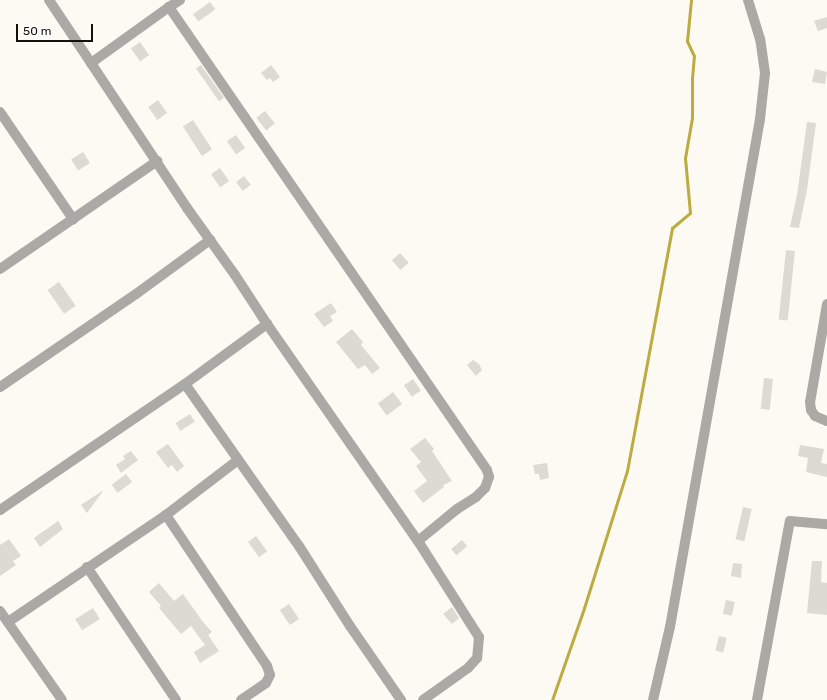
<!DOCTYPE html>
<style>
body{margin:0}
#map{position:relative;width:827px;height:700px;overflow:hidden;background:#fcfaf2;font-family:Rubik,sans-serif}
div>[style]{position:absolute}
.stream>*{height:3px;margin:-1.5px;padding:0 1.5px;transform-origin:1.5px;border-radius:1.5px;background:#bdab41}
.building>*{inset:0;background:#dcdad2;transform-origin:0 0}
.minor>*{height:10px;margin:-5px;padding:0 5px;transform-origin:5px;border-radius:5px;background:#aaa9a6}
span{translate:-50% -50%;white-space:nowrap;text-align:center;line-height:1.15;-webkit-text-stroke:3.5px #fff;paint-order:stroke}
.scale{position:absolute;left:16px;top:24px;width:77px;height:18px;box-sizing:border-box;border:2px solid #12110e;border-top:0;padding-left:5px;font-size:12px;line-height:14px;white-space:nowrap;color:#12110e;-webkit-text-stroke:3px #fff;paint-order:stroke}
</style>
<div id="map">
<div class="stream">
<i style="left:552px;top:700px;width:97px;rotate:-70.8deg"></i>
<i style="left:584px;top:608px;width:144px;rotate:-72.6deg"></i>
<i style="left:627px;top:471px;width:247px;rotate:-79.5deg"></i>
<i style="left:672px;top:228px;width:23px;rotate:-40deg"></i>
<i style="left:690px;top:213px;width:55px;rotate:-95.2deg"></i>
<i style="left:685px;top:158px;width:41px;rotate:-80.1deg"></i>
<i style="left:692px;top:118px;width:40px;rotate:-90deg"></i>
<i style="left:692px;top:78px;width:22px;rotate:-85deg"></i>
<i style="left:694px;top:56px;width:17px;rotate:-115deg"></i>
<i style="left:687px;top:41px;width:41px;rotate:-84.4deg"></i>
</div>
<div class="building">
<i style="left:210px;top:2px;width:9px;height:21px;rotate:54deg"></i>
<i style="clip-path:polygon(827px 17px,827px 28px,818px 31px,814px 21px)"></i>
<i style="left:140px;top:42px;width:16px;height:11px;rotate:55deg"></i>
<i style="left:201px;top:65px;width:40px;height:6px;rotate:55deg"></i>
<i style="clip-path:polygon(271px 65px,280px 77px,273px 82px,270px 78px,267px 80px,261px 73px)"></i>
<i style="clip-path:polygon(815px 69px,827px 72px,825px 84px,812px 82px)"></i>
<i style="left:158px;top:100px;width:16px;height:12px;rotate:55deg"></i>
<i style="left:265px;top:111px;width:16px;height:11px;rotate:52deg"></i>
<i style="left:193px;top:120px;width:35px;height:12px;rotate:57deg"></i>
<i style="clip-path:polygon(807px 122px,816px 123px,807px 190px,799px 228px,790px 227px,797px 195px)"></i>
<i style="left:236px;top:135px;width:16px;height:11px;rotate:55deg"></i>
<i style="left:83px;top:152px;width:13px;height:14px;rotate:58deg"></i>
<i style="left:220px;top:168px;width:16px;height:11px;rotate:55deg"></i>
<i style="left:244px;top:176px;width:11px;height:10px;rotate:52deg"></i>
<i style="left:786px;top:250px;width:9px;height:70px;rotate:6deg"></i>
<i style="left:400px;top:253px;width:13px;height:11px;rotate:48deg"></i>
<i style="left:59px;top:282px;width:29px;height:14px;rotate:55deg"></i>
<i style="clip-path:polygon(331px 303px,337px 312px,330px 316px,333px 321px,324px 327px,314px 314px)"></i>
<i style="clip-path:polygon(352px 329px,363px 342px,361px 345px,380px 368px,372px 374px,365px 365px,358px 369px,336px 342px)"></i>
<i style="clip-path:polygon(473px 360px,479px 364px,482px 370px,476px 376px,467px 365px)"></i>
<i style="left:764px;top:378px;width:9px;height:31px;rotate:6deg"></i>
<i style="left:413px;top:379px;width:14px;height:11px;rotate:56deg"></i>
<i style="left:393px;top:392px;width:15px;height:19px;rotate:53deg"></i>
<i style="left:190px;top:414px;width:9px;height:17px;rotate:58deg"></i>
<i style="clip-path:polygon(425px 438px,434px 449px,432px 451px,452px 481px,443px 485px,444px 487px,423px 503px,414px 491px,427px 481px,416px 466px,421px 462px,410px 449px)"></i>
<i style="clip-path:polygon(168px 444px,184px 466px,177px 472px,172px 465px,168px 468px,156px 452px)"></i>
<i style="clip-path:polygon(800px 445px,824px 449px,821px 463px,827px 464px,827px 477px,806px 472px,808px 458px,798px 456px)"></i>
<i style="clip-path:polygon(131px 451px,138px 460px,121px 473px,116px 465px,125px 459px,123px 456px)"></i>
<i style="clip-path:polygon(547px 463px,549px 478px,540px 480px,539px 474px,535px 474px,533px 465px)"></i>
<i style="left:126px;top:474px;width:10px;height:18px;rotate:53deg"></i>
<i style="clip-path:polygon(102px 491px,103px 491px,87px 513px,81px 505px)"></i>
<i style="left:743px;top:507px;width:9px;height:33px;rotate:13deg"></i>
<i style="clip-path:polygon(58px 521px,63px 529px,40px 547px,34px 538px)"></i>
<i style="left:256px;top:536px;width:19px;height:10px;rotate:54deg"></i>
<i style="clip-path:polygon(9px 539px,21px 556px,13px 561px,16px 565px,0 576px,0 545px)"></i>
<i style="left:462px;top:540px;width:8px;height:14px;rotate:50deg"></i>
<i style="clip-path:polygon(812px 561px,822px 561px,821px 582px,827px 583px,827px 615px,807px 613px)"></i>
<i style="clip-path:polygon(733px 563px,742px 564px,741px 578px,731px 576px)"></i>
<i style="clip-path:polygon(159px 583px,174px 601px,183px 594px,203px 622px,212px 632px,208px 635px,219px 651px,200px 663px,194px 652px,205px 645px,191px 626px,181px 634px,159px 608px,161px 606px,149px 592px)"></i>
<i style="left:726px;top:600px;width:9px;height:14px;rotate:13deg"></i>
<i style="left:289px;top:604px;width:18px;height:11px;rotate:56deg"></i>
<i style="clip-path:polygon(452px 607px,459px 618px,452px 624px,443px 614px)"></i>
<i style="left:93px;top:608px;width:13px;height:21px;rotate:58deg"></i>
<i style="left:719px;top:636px;width:8px;height:15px;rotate:14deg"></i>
</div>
<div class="minor">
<i style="left:49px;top:0;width:76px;rotate:56.3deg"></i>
<i style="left:169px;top:7px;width:13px;rotate:-32deg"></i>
<i style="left:0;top:112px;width:130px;rotate:55.7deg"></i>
<i style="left:0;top:269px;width:191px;rotate:-34.5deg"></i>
<i style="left:827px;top:304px;width:99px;rotate:99.8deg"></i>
<i style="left:810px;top:402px;width:8px;rotate:83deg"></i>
<i style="left:811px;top:410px;width:7px;rotate:56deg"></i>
<i style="left:815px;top:416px;width:13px;rotate:23deg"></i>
<i style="left:185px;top:384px;width:198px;rotate:54.9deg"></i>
<i style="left:299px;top:546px;width:95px;rotate:57.5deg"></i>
<i style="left:350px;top:626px;width:90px;rotate:55.4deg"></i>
<i style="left:0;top:387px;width:165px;rotate:-34.4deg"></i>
<i style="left:136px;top:294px;width:92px;rotate:-36.1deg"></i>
<i style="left:0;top:510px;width:224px;rotate:-34.3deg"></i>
<i style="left:185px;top:384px;width:102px;rotate:-36.2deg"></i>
<i style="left:166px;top:515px;width:182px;rotate:56.2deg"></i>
<i style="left:267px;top:666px;width:9px;rotate:72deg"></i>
<i style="left:270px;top:675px;width:9px;rotate:117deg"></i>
<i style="left:266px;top:683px;width:30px;rotate:146deg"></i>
<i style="left:418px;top:541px;width:50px;rotate:-39.4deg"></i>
<i style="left:457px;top:509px;width:22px;rotate:-32deg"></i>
<i style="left:476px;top:497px;width:13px;rotate:-45deg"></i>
<i style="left:485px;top:488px;width:12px;rotate:-70deg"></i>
<i style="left:489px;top:477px;width:7px;rotate:-106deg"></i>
<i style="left:487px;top:470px;width:562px;rotate:-124.48deg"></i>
<i style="left:169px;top:7px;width:96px;rotate:144.3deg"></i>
<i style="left:91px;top:63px;width:174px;rotate:56.5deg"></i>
<i style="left:187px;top:208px;width:82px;rotate:54.4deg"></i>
<i style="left:235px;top:275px;width:59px;rotate:56.9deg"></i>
<i style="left:267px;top:324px;width:264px;rotate:55.2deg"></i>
<i style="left:418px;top:541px;width:114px;rotate:57.6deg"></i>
<i style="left:479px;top:637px;width:21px;rotate:95deg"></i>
<i style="left:477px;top:658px;width:13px;rotate:132deg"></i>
<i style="left:468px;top:668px;width:55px;rotate:144.6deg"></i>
<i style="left:87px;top:567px;width:160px;rotate:56.2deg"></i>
<i style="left:0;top:611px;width:108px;rotate:55.1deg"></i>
<i style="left:8px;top:622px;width:191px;rotate:-34.1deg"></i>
<i style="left:166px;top:515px;width:91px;rotate:-37.4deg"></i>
<i style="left:653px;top:700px;width:75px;rotate:-76.9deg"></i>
<i style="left:670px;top:627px;width:516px;rotate:-79.95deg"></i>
<i style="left:760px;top:119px;width:46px;rotate:-83.8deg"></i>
<i style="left:765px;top:73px;width:34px;rotate:-98deg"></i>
<i style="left:760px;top:39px;width:41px;rotate:-107.1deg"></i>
<i style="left:757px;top:700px;width:182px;rotate:-79.6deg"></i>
<i style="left:790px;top:521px;width:37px;rotate:5deg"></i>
</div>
<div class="scale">50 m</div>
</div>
